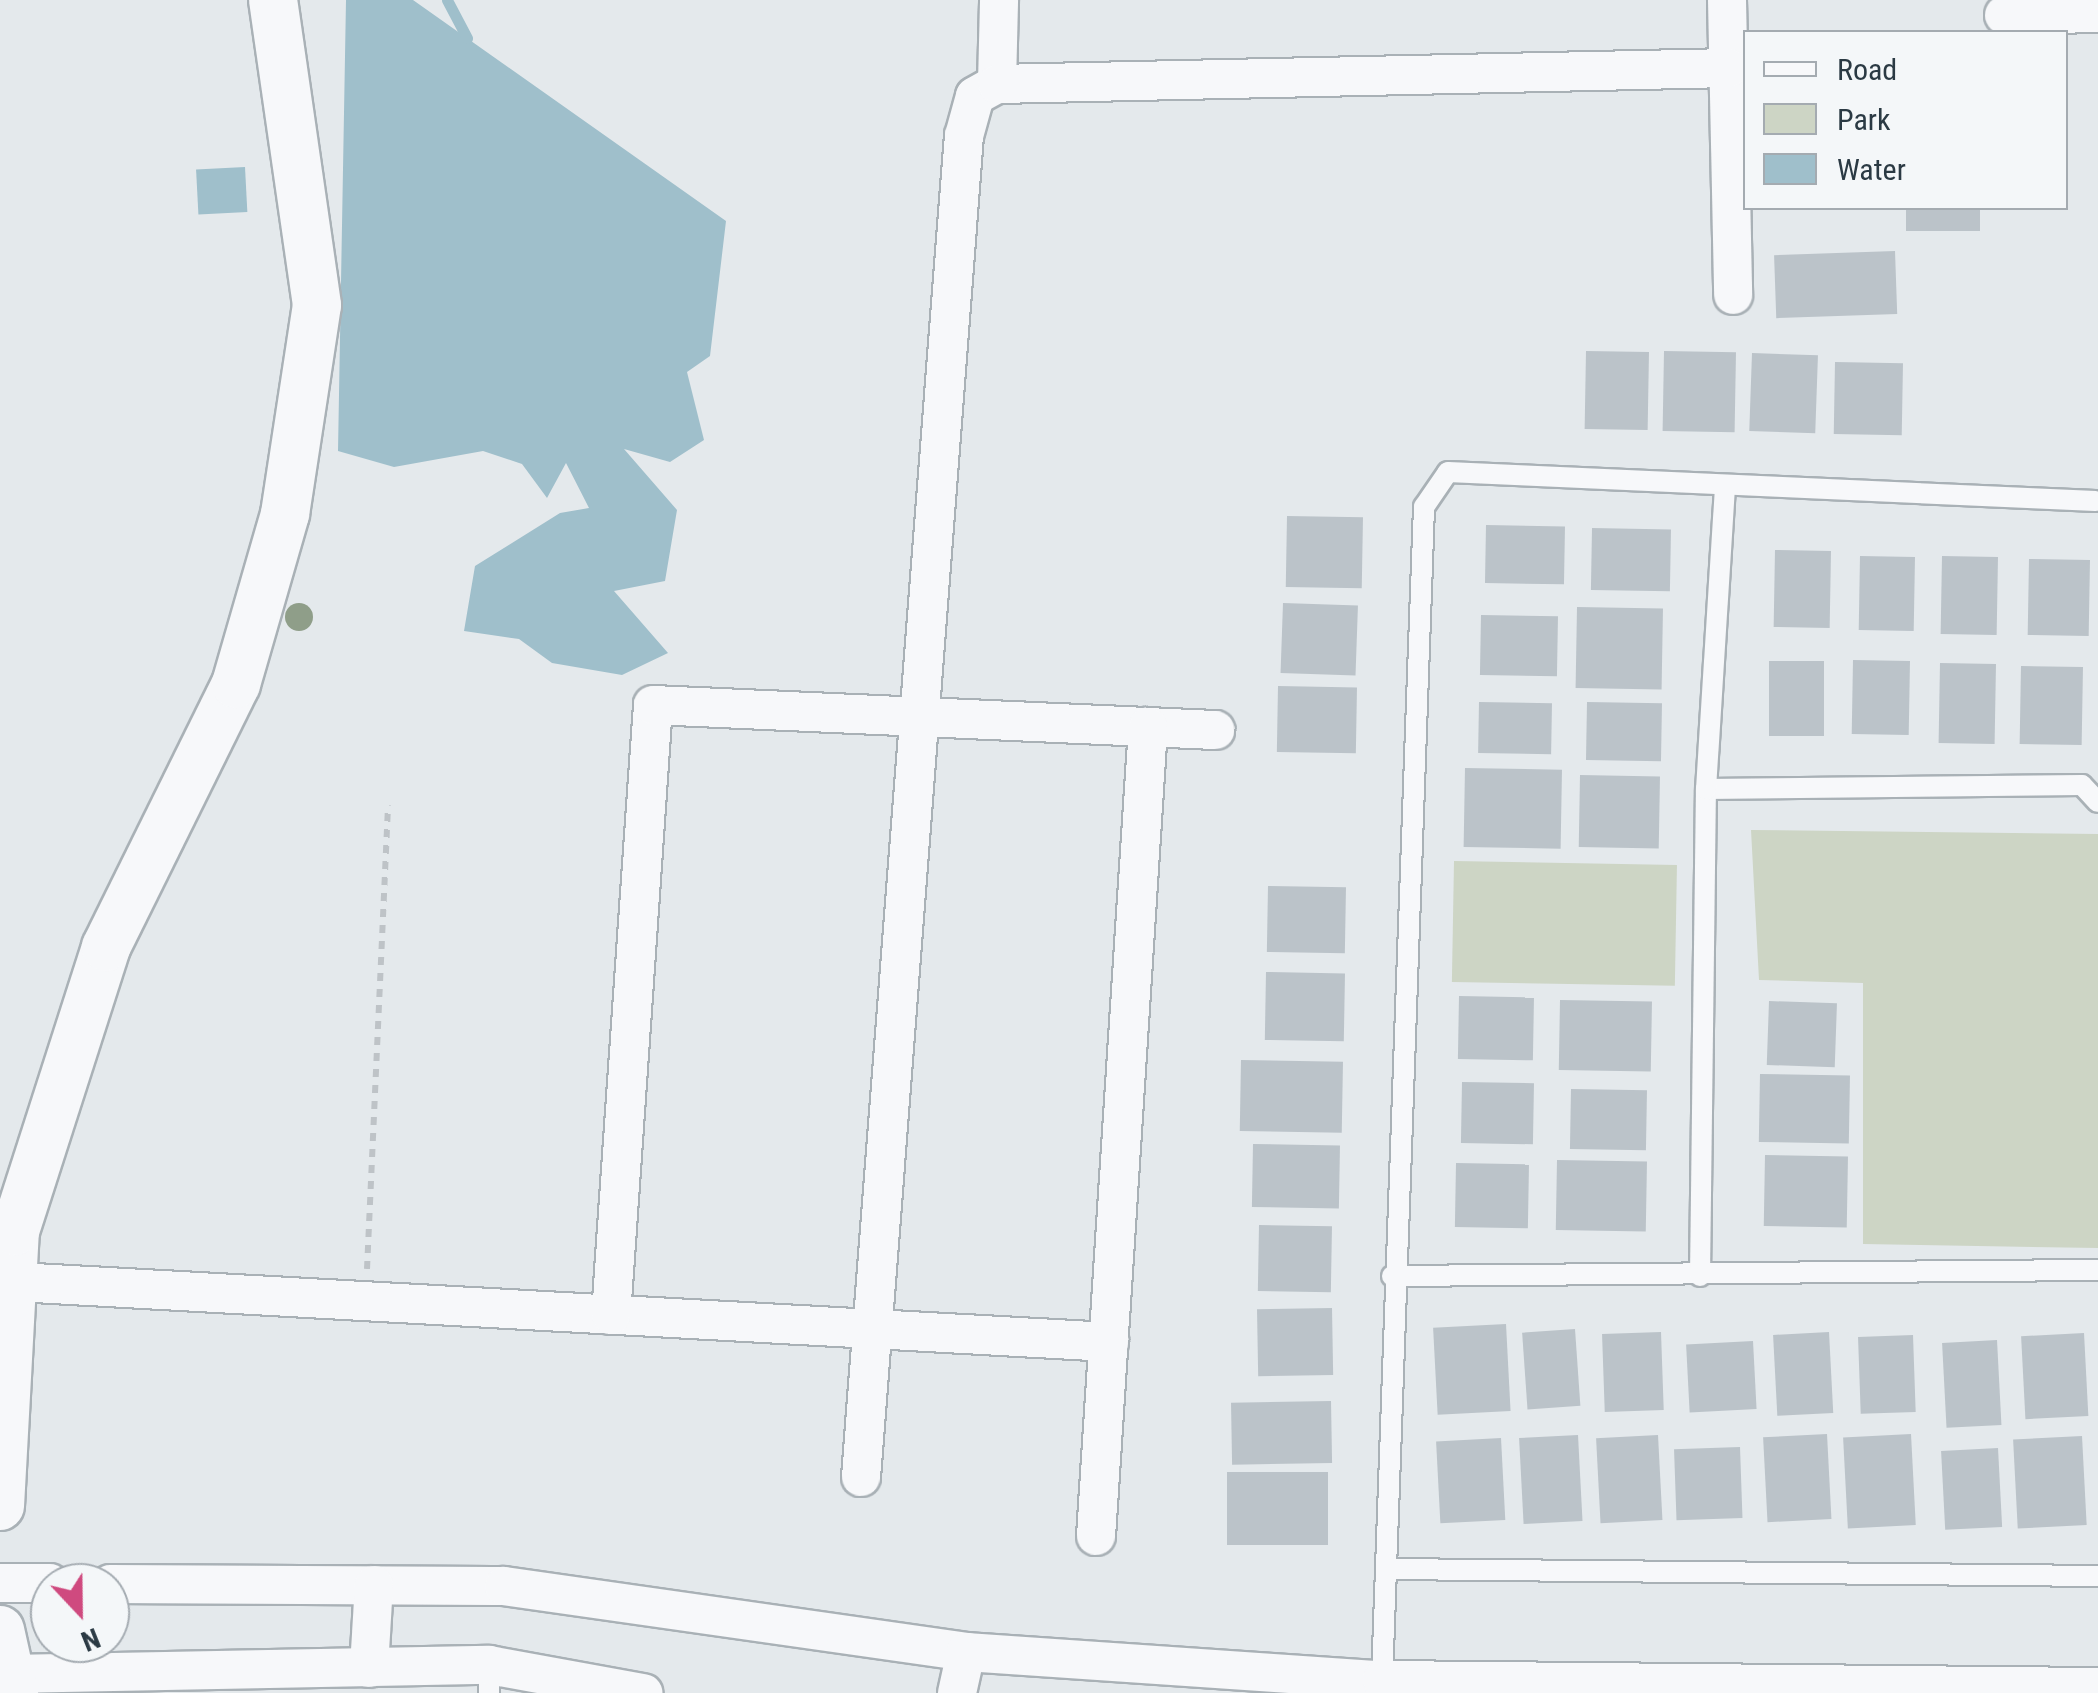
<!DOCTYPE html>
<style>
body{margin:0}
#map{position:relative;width:2098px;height:1693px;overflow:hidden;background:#e4e9ec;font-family:"Roboto Condensed",sans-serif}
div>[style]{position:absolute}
.green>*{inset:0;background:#cdd5c5;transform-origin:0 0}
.water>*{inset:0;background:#9fbfcb;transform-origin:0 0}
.stream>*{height:11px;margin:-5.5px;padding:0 5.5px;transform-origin:5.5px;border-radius:5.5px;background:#9fbfcb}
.building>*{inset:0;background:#bbc3c9;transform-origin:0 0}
.path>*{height:6px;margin-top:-3px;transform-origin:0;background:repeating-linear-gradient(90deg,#bec3c7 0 8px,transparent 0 16px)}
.roads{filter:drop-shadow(2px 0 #a9b1b6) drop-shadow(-2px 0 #a9b1b6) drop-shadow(0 2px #a9b1b6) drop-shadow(0 -2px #a9b1b6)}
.service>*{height:20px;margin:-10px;padding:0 10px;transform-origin:10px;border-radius:10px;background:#f7f8fa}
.minor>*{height:38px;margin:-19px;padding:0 19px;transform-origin:19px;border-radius:19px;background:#f7f8fa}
.tertiary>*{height:48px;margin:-24px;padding:0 24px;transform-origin:24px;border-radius:24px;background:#f7f8fa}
.trees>*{width:28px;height:28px;margin:-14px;border-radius:50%;background:#8f9e89}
span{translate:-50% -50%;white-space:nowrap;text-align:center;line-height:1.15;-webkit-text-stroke:10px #f4f7f9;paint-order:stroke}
.legend{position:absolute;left:1743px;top:30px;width:325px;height:180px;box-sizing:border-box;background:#f4f7f9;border:2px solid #a4abb1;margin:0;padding:12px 18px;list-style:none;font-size:30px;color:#2b3a44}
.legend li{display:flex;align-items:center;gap:20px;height:50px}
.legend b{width:50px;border:2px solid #a4abb1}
.north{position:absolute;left:30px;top:1563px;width:100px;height:100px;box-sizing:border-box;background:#f4f7f9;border:2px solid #a4abb1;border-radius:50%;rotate:158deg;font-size:28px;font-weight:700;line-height:40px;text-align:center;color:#2b3a44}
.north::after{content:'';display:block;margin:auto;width:35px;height:45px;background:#cf4a7f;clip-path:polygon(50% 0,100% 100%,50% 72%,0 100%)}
</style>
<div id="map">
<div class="green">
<i style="clip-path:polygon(1751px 830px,2098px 834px,2098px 1248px,1863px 1244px,1863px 983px,1759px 980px)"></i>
<i style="left:1454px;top:861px;width:223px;height:121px;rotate:1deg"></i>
</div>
<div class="water">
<i style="clip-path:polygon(346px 0,413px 0,726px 221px,710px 356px,687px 372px,704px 440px,670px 462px,624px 449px,677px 510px,665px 581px,614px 591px,668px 653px,622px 675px,552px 663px,519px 639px,464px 631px,475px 566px,560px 513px,589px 508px,566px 463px,547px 498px,522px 464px,483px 451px,394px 467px,338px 451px)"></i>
<i style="left:245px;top:167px;width:45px;height:49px;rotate:87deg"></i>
</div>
<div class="stream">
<i style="left:447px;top:0;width:43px;rotate:62.2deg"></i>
</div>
<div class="building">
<i style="left:1906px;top:208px;width:74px;height:23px"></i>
<i style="left:1895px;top:251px;width:63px;height:121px;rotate:88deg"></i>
<i style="left:1586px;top:351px;width:63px;height:78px;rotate:1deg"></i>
<i style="left:1664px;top:351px;width:72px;height:80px;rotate:1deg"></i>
<i style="left:1752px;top:353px;width:66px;height:78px;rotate:2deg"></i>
<i style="left:1835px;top:362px;width:68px;height:72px;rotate:1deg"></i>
<i style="left:1287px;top:516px;width:76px;height:71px;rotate:1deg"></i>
<i style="left:1486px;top:525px;width:79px;height:58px;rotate:1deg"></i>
<i style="left:1592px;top:528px;width:79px;height:62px;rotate:1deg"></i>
<i style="left:1775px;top:550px;width:56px;height:77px;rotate:1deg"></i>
<i style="left:1860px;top:556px;width:55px;height:74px;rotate:1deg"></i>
<i style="left:1942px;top:556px;width:56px;height:78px;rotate:1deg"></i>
<i style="left:2029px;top:559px;width:61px;height:76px;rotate:1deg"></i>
<i style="left:1283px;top:603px;width:75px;height:70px;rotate:2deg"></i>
<i style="left:1577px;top:607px;width:86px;height:81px;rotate:1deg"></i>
<i style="left:1481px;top:615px;width:77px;height:60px;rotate:1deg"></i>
<i style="left:1853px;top:660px;width:57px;height:74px;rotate:1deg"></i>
<i style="left:1769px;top:661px;width:55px;height:75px"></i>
<i style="left:1940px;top:663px;width:56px;height:80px;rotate:1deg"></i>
<i style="left:2021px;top:666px;width:62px;height:78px;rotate:1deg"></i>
<i style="left:1278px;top:686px;width:79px;height:66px;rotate:1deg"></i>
<i style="left:1479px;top:702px;width:73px;height:51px;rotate:1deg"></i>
<i style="left:1587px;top:702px;width:75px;height:58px;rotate:1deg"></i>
<i style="left:1465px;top:768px;width:97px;height:79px;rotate:1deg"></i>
<i style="left:1580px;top:775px;width:80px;height:72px;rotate:1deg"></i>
<i style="left:1268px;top:886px;width:78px;height:66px;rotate:1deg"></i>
<i style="left:1266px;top:972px;width:79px;height:68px;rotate:1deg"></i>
<i style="left:1459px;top:996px;width:75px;height:63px;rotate:1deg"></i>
<i style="left:1560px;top:1000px;width:92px;height:70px;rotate:1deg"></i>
<i style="left:1769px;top:1001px;width:68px;height:64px;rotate:2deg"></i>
<i style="left:1241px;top:1060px;width:102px;height:71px;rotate:1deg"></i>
<i style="left:1760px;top:1074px;width:90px;height:68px;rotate:1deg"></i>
<i style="left:1462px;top:1082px;width:72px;height:61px;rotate:1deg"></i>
<i style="left:1571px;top:1089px;width:76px;height:60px;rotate:1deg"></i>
<i style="left:1253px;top:1144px;width:87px;height:63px;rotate:1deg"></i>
<i style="left:1765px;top:1155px;width:83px;height:71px;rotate:1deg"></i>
<i style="left:1557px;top:1160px;width:90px;height:70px;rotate:1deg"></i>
<i style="left:1456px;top:1163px;width:73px;height:64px;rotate:1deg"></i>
<i style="left:1259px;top:1225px;width:73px;height:66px;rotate:1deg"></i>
<i style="left:1332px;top:1308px;width:67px;height:75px;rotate:89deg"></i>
<i style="left:1506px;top:1324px;width:87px;height:73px;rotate:87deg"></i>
<i style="left:1575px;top:1329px;width:77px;height:53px;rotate:86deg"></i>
<i style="left:1661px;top:1332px;width:78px;height:59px;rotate:88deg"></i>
<i style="left:1829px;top:1332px;width:81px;height:56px;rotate:87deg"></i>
<i style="left:2084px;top:1333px;width:83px;height:63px;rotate:87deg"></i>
<i style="left:1913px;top:1335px;width:77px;height:55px;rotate:88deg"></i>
<i style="left:1997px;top:1340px;width:85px;height:55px;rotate:87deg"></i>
<i style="left:1753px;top:1341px;width:68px;height:67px;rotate:87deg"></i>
<i style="left:1331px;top:1401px;width:62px;height:100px;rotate:89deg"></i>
<i style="left:1827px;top:1434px;width:85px;height:64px;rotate:87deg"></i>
<i style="left:1911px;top:1434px;width:91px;height:68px;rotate:87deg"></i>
<i style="left:1578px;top:1435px;width:86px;height:59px;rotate:87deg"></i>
<i style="left:1658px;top:1435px;width:85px;height:62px;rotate:87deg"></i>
<i style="left:2082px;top:1436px;width:89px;height:69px;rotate:87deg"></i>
<i style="left:1501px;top:1438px;width:82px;height:65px;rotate:87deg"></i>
<i style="left:1740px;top:1447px;width:71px;height:66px;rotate:88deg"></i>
<i style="left:1998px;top:1448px;width:79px;height:57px;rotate:87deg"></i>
<i style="left:1328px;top:1472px;width:73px;height:101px;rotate:90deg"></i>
</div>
<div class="path">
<i style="left:367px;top:1269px;width:464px;rotate:-87.4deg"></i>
</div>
<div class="roads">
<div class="service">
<i style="left:1706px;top:789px;width:376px;rotate:-0.6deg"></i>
<i style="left:2082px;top:785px;width:23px;rotate:47deg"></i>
<i style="left:1392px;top:1276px;width:706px;rotate:-0.49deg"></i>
<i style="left:1700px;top:1276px;width:487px;rotate:-89.3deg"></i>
<i style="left:1706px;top:789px;width:303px;rotate:-86.4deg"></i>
<i style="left:1386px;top:1569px;width:712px;rotate:0.56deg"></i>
<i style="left:489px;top:1665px;width:28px;rotate:90deg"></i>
<i style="left:1382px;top:1680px;width:1174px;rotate:-87.95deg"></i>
<i style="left:1424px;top:507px;width:42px;rotate:-55.6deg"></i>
<i style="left:1448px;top:472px;width:648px;rotate:2.57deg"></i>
</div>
<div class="minor">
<i style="left:1727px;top:0;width:295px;rotate:88.8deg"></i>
<i style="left:2004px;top:15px;width:94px;rotate:-1.2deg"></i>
<i style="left:997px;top:84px;width:84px;rotate:-88.6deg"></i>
<i style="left:16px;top:1282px;width:1095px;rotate:3.14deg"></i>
<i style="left:611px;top:1315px;width:611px;rotate:-86.06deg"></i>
<i style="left:653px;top:705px;width:563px;rotate:2.55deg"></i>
<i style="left:861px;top:1477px;width:1345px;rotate:-85.61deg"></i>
<i style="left:964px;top:136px;width:41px;rotate:-74.6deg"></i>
<i style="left:975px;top:96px;width:25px;rotate:-29deg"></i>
<i style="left:997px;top:84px;width:732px;rotate:-1.25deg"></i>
<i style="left:1096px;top:1536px;width:811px;rotate:-86.32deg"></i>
<i style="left:0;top:1583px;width:50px"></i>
<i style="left:110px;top:1584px;width:394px;rotate:0.3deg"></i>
<i style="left:504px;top:1586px;width:467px;rotate:8.1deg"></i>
<i style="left:966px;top:1652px;width:417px;rotate:3.9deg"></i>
<i style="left:1382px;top:1680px;width:716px;rotate:0.56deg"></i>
<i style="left:369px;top:1668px;width:83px;rotate:-86.6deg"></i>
<i style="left:10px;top:1674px;width:479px;rotate:-1.1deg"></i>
<i style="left:489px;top:1665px;width:157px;rotate:10.3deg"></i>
<i style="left:957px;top:1693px;width:42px;rotate:-77.6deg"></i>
</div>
<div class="tertiary">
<i style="left:0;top:1506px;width:275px;rotate:-86.9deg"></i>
<i style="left:15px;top:1231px;width:298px;rotate:-72.2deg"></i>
<i style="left:106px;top:947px;width:293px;rotate:-63.7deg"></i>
<i style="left:236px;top:684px;width:177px;rotate:-73.9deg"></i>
<i style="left:285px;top:514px;width:211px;rotate:-81.3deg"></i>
<i style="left:317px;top:305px;width:308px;rotate:-98.2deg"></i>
<i style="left:0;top:1630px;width:65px;rotate:77.5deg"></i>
</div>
</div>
<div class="trees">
<i style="left:299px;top:617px"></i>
</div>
<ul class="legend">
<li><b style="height:12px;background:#f7f8fa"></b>Road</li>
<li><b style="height:28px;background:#cdd5c5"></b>Park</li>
<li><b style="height:28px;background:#9fbfcb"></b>Water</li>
</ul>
<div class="north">N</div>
</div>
